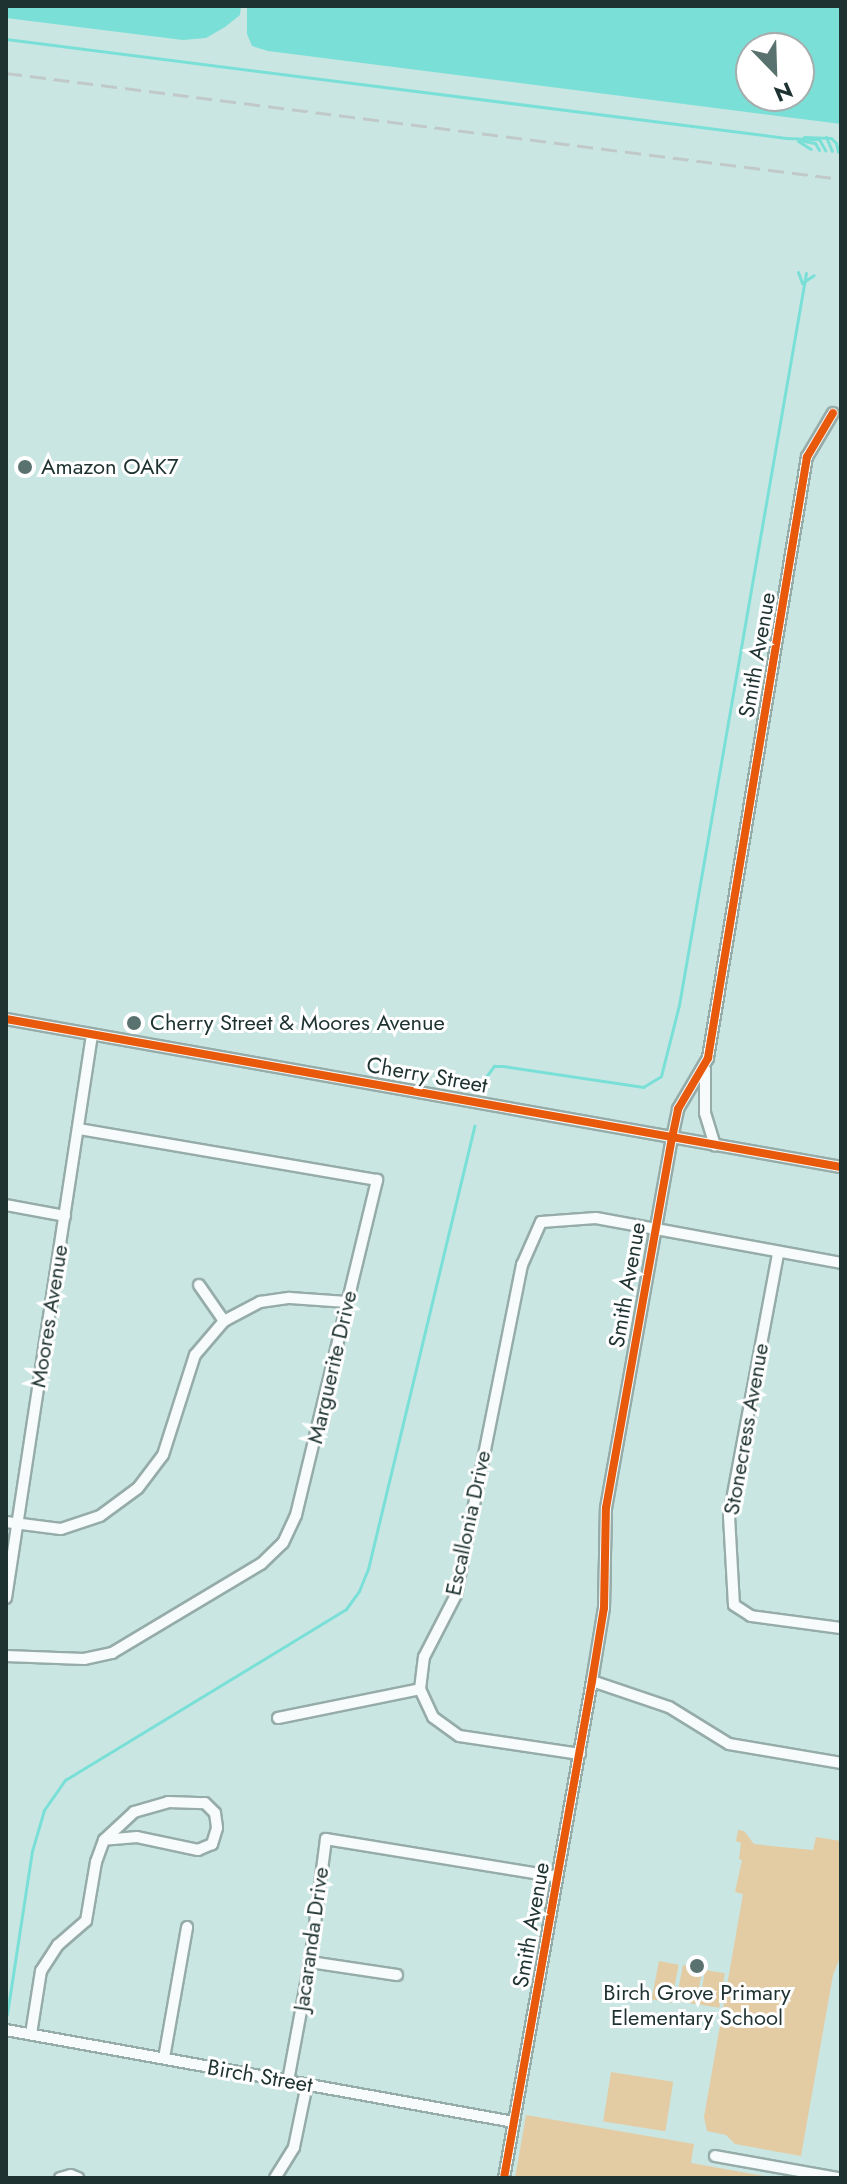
<!DOCTYPE html>
<style>
body{margin:0}
#map{position:relative;width:847px;height:2184px;overflow:hidden;background:#cae6e3;font-family:Jost,sans-serif}
div>[style]{position:absolute}
.green>*{inset:0;background:#e3cca4;transform-origin:0 0}
.water>*{inset:0;background:#7ae0d7}
.stream>*{height:3px;margin:-1.5px;padding:0 1.5px;transform-origin:1.5px;border-radius:1.5px;background:#7ae0d7}
.roads{filter:drop-shadow(2px 0 #95aca9) drop-shadow(-2px 0 #95aca9) drop-shadow(0 2px #95aca9) drop-shadow(0 -2px #95aca9)}
.minor>*{height:10px;margin:-5px;padding:0 5px;transform-origin:5px;border-radius:5px;background:#f7fbfb}
.rail>*{height:3px;margin-top:-1.5px;transform-origin:0;background:repeating-linear-gradient(90deg,#c1c9c8 0 16px,transparent 0 24px)}
.cycleway>*{height:8px;margin:-4px;padding:0 4px;transform-origin:4px;border-radius:4px;background:#e8590c}
.dots>*{width:22px;height:22px;translate:-50% -50%;box-sizing:border-box;border:4px solid #fff;border-radius:50%}
span{translate:-50% -50%;white-space:nowrap;text-align:center;line-height:1.15;-webkit-text-stroke:6px #fff;paint-order:stroke}
.poi-label{font-size:22px;color:#1e3331}
.left{translate:0 -50%;text-align:left}
.street-label{font-size:22px;color:#1e3331}
.frame{position:absolute;inset:0;border:8px solid #1e3331;pointer-events:none}
.north{position:absolute;left:735px;top:32px;width:80px;height:80px;box-sizing:border-box;background:#fff;border:2px solid #a5adad;border-radius:50%;rotate:157deg;font-size:22px;font-weight:700;line-height:32px;text-align:center;color:#1e3331}
.north::after{content:'';display:block;margin:auto;width:28px;height:36px;background:#5a726f;clip-path:polygon(50% 0,100% 100%,50% 72%,0 100%)}
</style>
<div id="map">
<div class="green">
<i style="clip-path:polygon(738px 1830px,744px 1831px,754px 1844px,781px 1847px,813px 1850px,816px 1837px,841px 1841px,841px 1955px,833px 1975px,801px 2156px,735px 2144px,726px 2135px,707px 2131px,704px 2117px,743px 1894px,735px 1892px,742px 1860px,739px 1859px,741px 1843px,736px 1841px)"></i>
<i style="left:659px;top:1961px;width:20px;height:39px;rotate:11deg"></i>
<i style="left:683px;top:1965px;width:20px;height:36px;rotate:11deg"></i>
<i style="left:705px;top:1970px;width:20px;height:35px;rotate:9deg"></i>
<i style="left:611px;top:2072px;width:63px;height:50px;rotate:9deg"></i>
<i style="clip-path:polygon(526px 2115px,694px 2144px,691px 2163px,776px 2178px,515px 2178px)"></i>
</div>
<div class="water">
<i style="clip-path:polygon(6px 6px,241px 6px,240px 15px,225px 27px,206px 38px,183px 40px,6px 18px)"></i>
<i style="clip-path:polygon(evenodd,247px 6px,841px 6px,841px 124px,268px 51px,252px 46px,247px 34px,247px 6px,751px 48px,799px 48px,799px 96px,751px 96px,751px 48px)"></i>
</div>
<div class="stream">
<i style="left:6px;top:39px;width:786px;rotate:7.23deg"></i>
<i style="left:786px;top:138px;width:33px;rotate:2deg"></i>
<i style="left:819px;top:139px;width:13px;rotate:61deg"></i>
<i style="left:804px;top:137px;width:27px;rotate:2deg"></i>
<i style="left:831px;top:138px;width:7px;rotate:45deg"></i>
<i style="left:836px;top:143px;width:9px;rotate:77deg"></i>
<i style="left:826px;top:137px;width:15px;rotate:67deg"></i>
<i style="left:799px;top:140px;width:16px;rotate:11deg"></i>
<i style="left:815px;top:143px;width:8px;rotate:60deg"></i>
<i style="left:798px;top:141px;width:15px;rotate:32deg"></i>
<i style="left:798px;top:272px;width:12px;rotate:70deg"></i>
<i style="left:802px;top:283px;width:14px;rotate:-34deg"></i>
<i style="left:483px;top:1081px;width:19px;rotate:-54deg"></i>
<i style="left:494px;top:1066px;width:9px"></i>
<i style="left:503px;top:1066px;width:142px;rotate:8.5deg"></i>
<i style="left:643px;top:1087px;width:21px;rotate:-31deg"></i>
<i style="left:661px;top:1076px;width:73px;rotate:-75.8deg"></i>
<i style="left:679px;top:1005px;width:743px;rotate:-80.16deg"></i>
<i style="left:7px;top:2014px;width:165px;rotate:-81.3deg"></i>
<i style="left:32px;top:1851px;width:43px;rotate:-73.7deg"></i>
<i style="left:44px;top:1810px;width:37px;rotate:-55deg"></i>
<i style="left:65px;top:1780px;width:329px;rotate:-31.3deg"></i>
<i style="left:346px;top:1609px;width:22px;rotate:-54deg"></i>
<i style="left:359px;top:1591px;width:24px;rotate:-68deg"></i>
<i style="left:368px;top:1569px;width:456px;rotate:-76.5deg"></i>
</div>
<div class="roads">
<div class="minor">
<i style="left:6px;top:1019px;width:848px;rotate:10.05deg"></i>
<i style="left:705px;top:1069px;width:44px;rotate:90deg"></i>
<i style="left:705px;top:1113px;width:34px;rotate:73deg"></i>
<i style="left:6px;top:1205px;width:60px;rotate:10.6deg"></i>
<i style="left:778px;top:1254px;width:267px;rotate:100.6deg"></i>
<i style="left:729px;top:1516px;width:89px;rotate:86.8deg"></i>
<i style="left:734px;top:1605px;width:20px;rotate:33deg"></i>
<i style="left:751px;top:1616px;width:91px;rotate:7.6deg"></i>
<i style="left:199px;top:1285px;width:44px;rotate:55.2deg"></i>
<i style="left:6px;top:1522px;width:55px;rotate:7.3deg"></i>
<i style="left:61px;top:1529px;width:41px;rotate:-18.4deg"></i>
<i style="left:100px;top:1516px;width:47px;rotate:-36.4deg"></i>
<i style="left:138px;top:1488px;width:41px;rotate:-52.9deg"></i>
<i style="left:163px;top:1455px;width:105px;rotate:-72.3deg"></i>
<i style="left:195px;top:1355px;width:45px;rotate:-49.5deg"></i>
<i style="left:224px;top:1321px;width:41px;rotate:-27.8deg"></i>
<i style="left:260px;top:1302px;width:30px;rotate:-8deg"></i>
<i style="left:290px;top:1298px;width:57px;rotate:4deg"></i>
<i style="left:6px;top:1598px;width:570px;rotate:-81.32deg"></i>
<i style="left:6px;top:1656px;width:78px;rotate:2.2deg"></i>
<i style="left:84px;top:1659px;width:29px;rotate:-12deg"></i>
<i style="left:112px;top:1653px;width:174px;rotate:-30.9deg"></i>
<i style="left:261px;top:1564px;width:30px;rotate:-44deg"></i>
<i style="left:283px;top:1543px;width:31px;rotate:-65deg"></i>
<i style="left:296px;top:1515px;width:345px;rotate:-76.4deg"></i>
<i style="left:377px;top:1180px;width:301px;rotate:-170.3deg"></i>
<i style="left:592px;top:1681px;width:81px;rotate:18.7deg"></i>
<i style="left:669px;top:1707px;width:70px;rotate:31.7deg"></i>
<i style="left:729px;top:1744px;width:114px;rotate:9.6deg"></i>
<i style="left:278px;top:1718px;width:145px;rotate:-11.5deg"></i>
<i style="left:580px;top:1754px;width:122px;rotate:-171.5deg"></i>
<i style="left:459px;top:1736px;width:32px;rotate:-144deg"></i>
<i style="left:433px;top:1717px;width:31px;rotate:-115deg"></i>
<i style="left:420px;top:1689px;width:32px;rotate:-83deg"></i>
<i style="left:424px;top:1657px;width:70px;rotate:-62.7deg"></i>
<i style="left:456px;top:1595px;width:337px;rotate:-78.7deg"></i>
<i style="left:522px;top:1265px;width:47px;rotate:-66.2deg"></i>
<i style="left:541px;top:1222px;width:55px;rotate:-4.2deg"></i>
<i style="left:596px;top:1218px;width:249px;rotate:10.4deg"></i>
<i style="left:310px;top:1962px;width:88px;rotate:8.5deg"></i>
<i style="left:6px;top:2030px;width:516px;rotate:10.27deg"></i>
<i style="left:31px;top:2034px;width:64px;rotate:-81deg"></i>
<i style="left:41px;top:1971px;width:31px;rotate:-57deg"></i>
<i style="left:58px;top:1945px;width:37px;rotate:-41deg"></i>
<i style="left:86px;top:1921px;width:60px;rotate:-80.4deg"></i>
<i style="left:96px;top:1862px;width:23px;rotate:-70deg"></i>
<i style="left:104px;top:1840px;width:41px;rotate:-43deg"></i>
<i style="left:134px;top:1812px;width:35px;rotate:-16deg"></i>
<i style="left:168px;top:1802px;width:37px;rotate:2deg"></i>
<i style="left:205px;top:1803px;width:14px;rotate:45deg"></i>
<i style="left:215px;top:1813px;width:15px;rotate:82deg"></i>
<i style="left:217px;top:1828px;width:17px;rotate:107deg"></i>
<i style="left:212px;top:1844px;width:15px;rotate:157deg"></i>
<i style="left:198px;top:1850px;width:62px;rotate:-168deg"></i>
<i style="left:137px;top:1837px;width:33px;rotate:175deg"></i>
<i style="left:164px;top:2058px;width:133px;rotate:-80deg"></i>
<i style="left:288px;top:2081px;width:121px;rotate:-79.5deg"></i>
<i style="left:310px;top:1962px;width:124px;rotate:-82.6deg"></i>
<i style="left:326px;top:1839px;width:234px;rotate:9.3deg"></i>
<i style="left:715px;top:2156px;width:125px;rotate:10.1deg"></i>
<i style="left:60px;top:2178px;width:11px;rotate:-15deg"></i>
<i style="left:71px;top:2175px;width:8px;rotate:23deg"></i>
<i style="left:275px;top:2178px;width:36px;rotate:-58deg"></i>
<i style="left:294px;top:2147px;width:64px;rotate:-78.3deg"></i>
<i style="left:504px;top:2178px;width:505px;rotate:-79.96deg"></i>
<i style="left:592px;top:1681px;width:74px;rotate:-80.7deg"></i>
<i style="left:604px;top:1608px;width:100px;rotate:-88.9deg"></i>
<i style="left:606px;top:1508px;width:376px;rotate:-79.9deg"></i>
<i style="left:672px;top:1138px;width:30px;rotate:-78deg"></i>
<i style="left:678px;top:1109px;width:59px;rotate:-59.5deg"></i>
<i style="left:708px;top:1058px;width:609px;rotate:-80.65deg"></i>
<i style="left:807px;top:457px;width:51px;rotate:-59.4deg"></i>
</div>
</div>
<div class="rail">
<i style="left:6px;top:73px;width:842px;rotate:7.23deg"></i>
</div>
<div class="cycleway">
<i style="left:6px;top:1019px;width:848px;rotate:10.05deg"></i>
<i style="left:504px;top:2178px;width:505px;rotate:-79.96deg"></i>
<i style="left:592px;top:1681px;width:74px;rotate:-80.7deg"></i>
<i style="left:604px;top:1608px;width:100px;rotate:-88.9deg"></i>
<i style="left:606px;top:1508px;width:376px;rotate:-79.9deg"></i>
<i style="left:672px;top:1138px;width:30px;rotate:-78deg"></i>
<i style="left:678px;top:1109px;width:59px;rotate:-59.5deg"></i>
<i style="left:708px;top:1058px;width:609px;rotate:-80.65deg"></i>
<i style="left:807px;top:457px;width:51px;rotate:-59.4deg"></i>
</div>
<div class="dots">
<i style="left:25px;top:467px;background:#5a726f"></i>
<i style="left:134px;top:1023px;background:#5a726f"></i>
<i style="left:697px;top:1966px;background:#5a726f"></i>
</div>
<div class="poi-label">
<span class="left" style="left:41px;top:467px">Amazon OAK7</span>
<span class="left" style="left:150px;top:1023px">Cherry Street &amp; Moores Avenue</span>
<span style="left:697px;top:2005px">Birch Grove Primary<br>Elementary School</span>
</div>
<div class="street-label">
<span style="left:757px;top:655px;rotate:-80deg">Smith Avenue</span>
<span style="left:427px;top:1075px;rotate:10deg">Cherry Street</span>
<span style="left:627px;top:1285px;rotate:-80deg">Smith Avenue</span>
<span style="left:49px;top:1316px;rotate:-81deg">Moores Avenue</span>
<span style="left:332px;top:1367px;rotate:-77deg">Marguerite Drive</span>
<span style="left:746px;top:1429px;rotate:-80deg">Stonecress Avenue</span>
<span style="left:468px;top:1523px;rotate:-78deg">Escallonia Drive</span>
<span style="left:531px;top:1925px;rotate:-80deg">Smith Avenue</span>
<span style="left:311px;top:1939px;rotate:-82deg">Jacaranda Drive</span>
<span style="left:260px;top:2076px;rotate:10deg">Birch Street</span>
</div>
<div class="frame"></div>
<div class="north">N</div>
</div>
